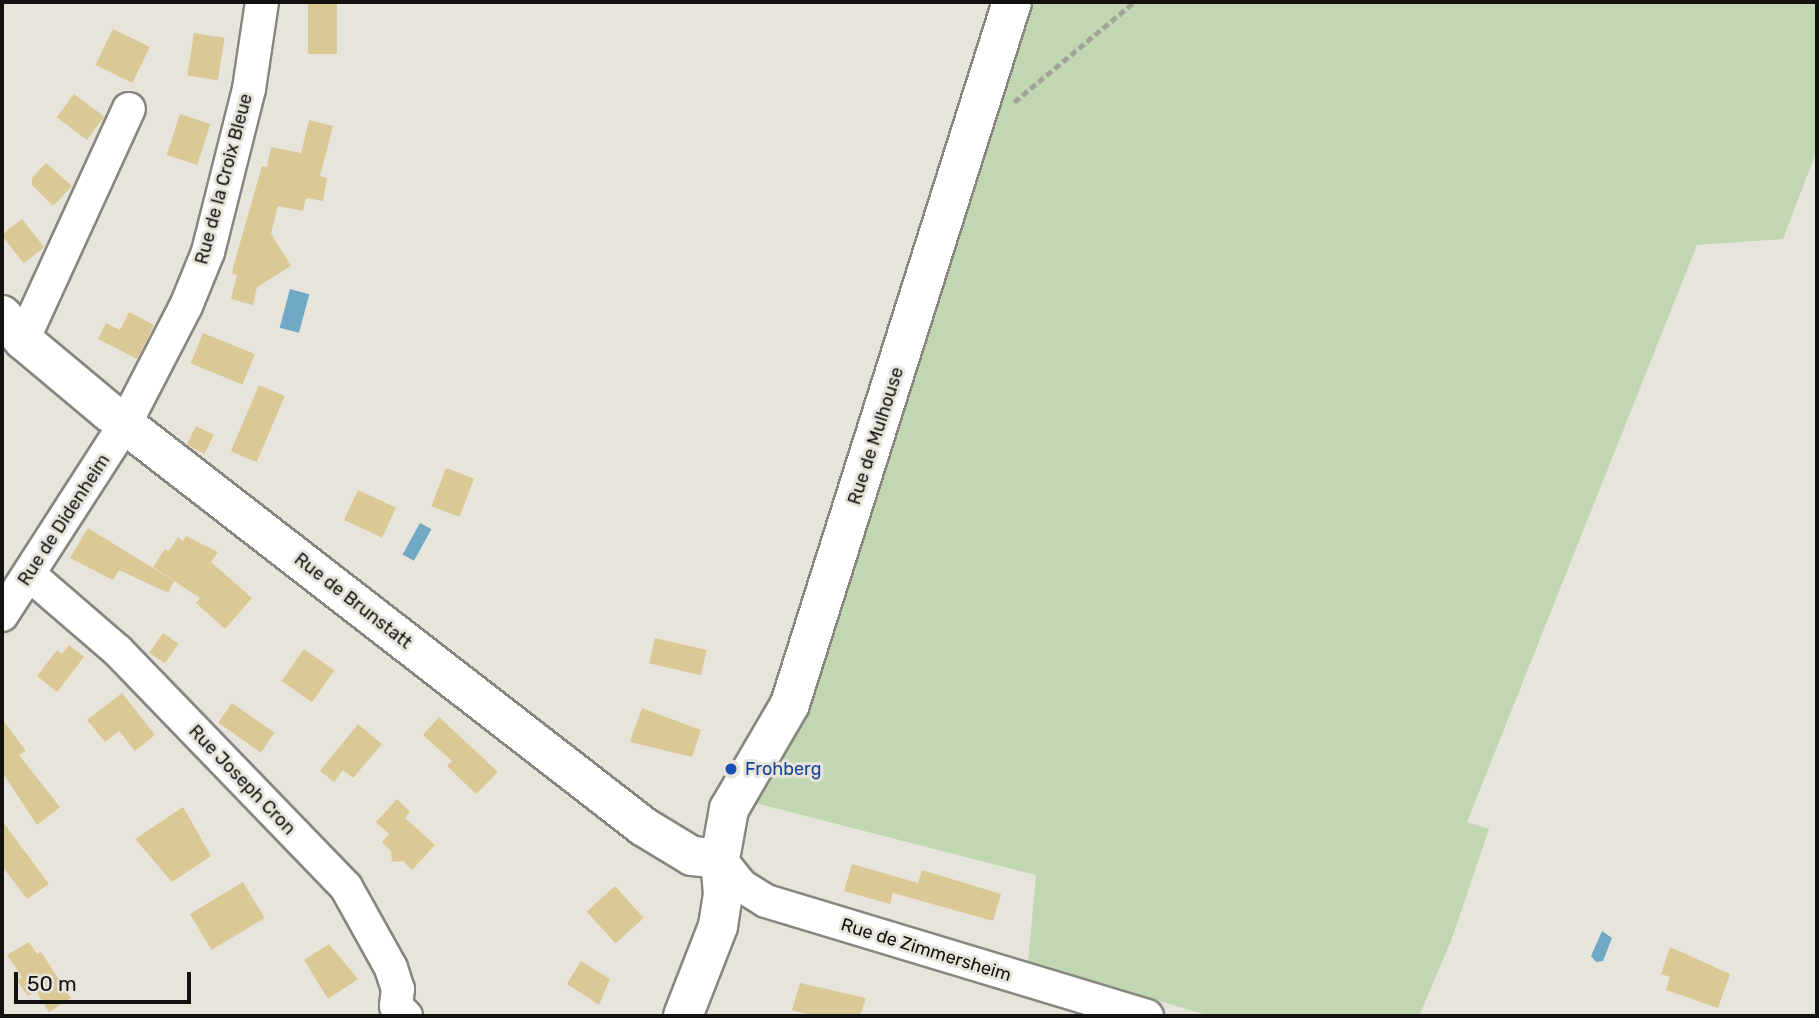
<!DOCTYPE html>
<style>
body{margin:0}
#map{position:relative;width:1819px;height:1018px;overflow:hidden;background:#e7e4dc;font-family:Rubik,sans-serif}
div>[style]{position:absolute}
.green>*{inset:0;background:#c1d7b1}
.water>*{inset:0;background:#71a9c4;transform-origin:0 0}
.building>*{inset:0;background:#dbc995;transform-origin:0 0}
.path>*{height:4.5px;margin-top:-2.25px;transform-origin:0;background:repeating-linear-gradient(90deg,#a4a29b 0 7px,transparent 0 10.5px)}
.roads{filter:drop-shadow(2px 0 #88867f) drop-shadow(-2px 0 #88867f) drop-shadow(0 2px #88867f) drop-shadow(0 -2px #88867f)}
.minor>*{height:32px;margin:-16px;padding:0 16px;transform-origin:16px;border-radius:16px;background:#fff}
.major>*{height:38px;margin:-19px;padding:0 19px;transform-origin:19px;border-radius:19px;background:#fff}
.dots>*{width:19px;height:19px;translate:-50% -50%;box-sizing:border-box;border:4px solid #e7e4dc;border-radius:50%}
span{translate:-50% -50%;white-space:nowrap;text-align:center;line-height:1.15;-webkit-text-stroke:6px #e7e4dc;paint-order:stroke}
.street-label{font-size:18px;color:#12110e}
.transit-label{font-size:18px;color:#164399}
.left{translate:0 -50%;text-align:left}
.frame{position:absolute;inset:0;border:4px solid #12110e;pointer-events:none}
.scale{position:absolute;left:14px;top:972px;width:177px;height:32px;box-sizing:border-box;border:4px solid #12110e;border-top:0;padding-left:9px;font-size:21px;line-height:24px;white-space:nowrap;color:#12110e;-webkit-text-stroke:5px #e7e4dc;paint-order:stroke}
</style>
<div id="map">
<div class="green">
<i style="clip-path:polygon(1026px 2px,1817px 2px,1817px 150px,1783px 239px,1697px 245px,1467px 822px,1489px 829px,1451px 941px,1419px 1016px,1210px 1016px,1028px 962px,1036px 875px,751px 802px,799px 728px)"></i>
</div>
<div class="water">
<i style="left:290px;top:289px;width:20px;height:40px;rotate:15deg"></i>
<i style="left:420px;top:523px;width:13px;height:36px;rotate:29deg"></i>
<i style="clip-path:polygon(1602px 931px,1612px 938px,1603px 961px,1596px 962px,1591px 956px)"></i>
</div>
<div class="building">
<i style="left:308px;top:2px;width:29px;height:52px"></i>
<i style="left:113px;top:29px;width:41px;height:40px;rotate:26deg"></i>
<i style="left:194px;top:33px;width:31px;height:43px;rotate:9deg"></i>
<i style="left:74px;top:94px;width:38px;height:29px;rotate:37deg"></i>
<i style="left:180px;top:114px;width:32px;height:43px;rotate:18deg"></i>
<i style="clip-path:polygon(309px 120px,333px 126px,320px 176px,327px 178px,323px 201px,306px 198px,303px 211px,278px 206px,271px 233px,291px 266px,257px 287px,253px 305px,231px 299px,237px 275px,232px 274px,234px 264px,262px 166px,267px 167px,271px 147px,301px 153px)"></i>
<i style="clip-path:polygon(46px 163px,72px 186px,53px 206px,32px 185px,32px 178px)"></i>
<i style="left:22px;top:219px;width:36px;height:26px;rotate:52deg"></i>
<i style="clip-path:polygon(129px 312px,154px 325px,137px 359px,98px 339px,106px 323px,120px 330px)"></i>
<i style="left:203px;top:333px;width:56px;height:33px;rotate:22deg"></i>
<i style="left:259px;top:385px;width:28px;height:72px;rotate:23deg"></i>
<i style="left:196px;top:426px;width:20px;height:21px;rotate:27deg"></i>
<i style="left:446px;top:468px;width:30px;height:41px;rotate:21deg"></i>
<i style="left:358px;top:490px;width:42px;height:33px;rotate:25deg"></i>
<i style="clip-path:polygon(88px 528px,174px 581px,168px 593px,119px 570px,113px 580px,70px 558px)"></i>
<i style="clip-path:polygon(186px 536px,218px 552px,211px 562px,252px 598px,225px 629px,196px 603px,200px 598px,153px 567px,165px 549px,169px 551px,178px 537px,183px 541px)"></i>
<i style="left:163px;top:633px;width:19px;height:24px;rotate:35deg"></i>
<i style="left:655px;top:638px;width:53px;height:26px;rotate:13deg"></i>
<i style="clip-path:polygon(69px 645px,84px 657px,57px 692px,37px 676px,57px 650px,62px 654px)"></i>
<i style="left:304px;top:649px;width:37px;height:39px;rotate:35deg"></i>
<i style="clip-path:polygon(122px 693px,155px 735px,135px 751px,119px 731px,105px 742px,87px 720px)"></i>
<i style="left:232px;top:703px;width:52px;height:24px;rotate:35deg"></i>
<i style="clip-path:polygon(642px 708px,701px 730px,692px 757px,630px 742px)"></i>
<i style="clip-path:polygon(439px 717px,498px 772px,476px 794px,447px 766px,452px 761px,423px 735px)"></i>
<i style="clip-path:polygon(2px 719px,26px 751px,19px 755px,60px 807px,37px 825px,2px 772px)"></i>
<i style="clip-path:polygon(358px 724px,382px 744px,353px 778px,343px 770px,334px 782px,320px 771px)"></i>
<i style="clip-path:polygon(397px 799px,410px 812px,405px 818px,435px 845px,412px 870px,403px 861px,392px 862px,391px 851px,382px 842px,389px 834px,376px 822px)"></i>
<i style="clip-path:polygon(183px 807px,211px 856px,172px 882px,135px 839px)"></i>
<i style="clip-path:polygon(2px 821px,49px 884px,27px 899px,2px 866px)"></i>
<i style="clip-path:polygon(852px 864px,918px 883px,922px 870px,1001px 894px,993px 921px,893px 893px,890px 904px,844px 891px)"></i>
<i style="left:243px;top:882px;width:42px;height:62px;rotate:59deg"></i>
<i style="left:615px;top:886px;width:43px;height:38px;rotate:48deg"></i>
<i style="clip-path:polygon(29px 942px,37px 954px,41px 952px,71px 998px,49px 1012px,36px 991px,28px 996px,17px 981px,22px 977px,7px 955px)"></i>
<i style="clip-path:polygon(329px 944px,358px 979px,328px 999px,304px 960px)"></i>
<i style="clip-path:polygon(1670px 947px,1730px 974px,1718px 1008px,1666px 990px,1670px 977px,1661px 974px)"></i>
<i style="clip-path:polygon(581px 961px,610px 979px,599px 1005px,567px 984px)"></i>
<i style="clip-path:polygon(800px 983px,866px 998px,860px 1016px,814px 1016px,792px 1010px)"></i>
</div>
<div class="path">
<i style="left:1014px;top:102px;width:156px;rotate:-39.8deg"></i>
</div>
<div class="roads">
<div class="minor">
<i style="left:23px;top:340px;width:254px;rotate:-65.4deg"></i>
<i style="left:30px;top:575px;width:116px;rotate:40.8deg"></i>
<i style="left:118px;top:651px;width:328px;rotate:46deg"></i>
<i style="left:346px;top:887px;width:93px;rotate:60.9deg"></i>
<i style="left:391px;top:968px;width:22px;rotate:72deg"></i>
<i style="left:398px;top:989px;width:17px;rotate:97deg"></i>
<i style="left:396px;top:1006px;width:14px;rotate:45deg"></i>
<i style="left:2px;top:615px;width:227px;rotate:-57.2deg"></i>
<i style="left:125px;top:424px;width:133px;rotate:-62.7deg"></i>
<i style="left:186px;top:306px;width:58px;rotate:-67.8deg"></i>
<i style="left:208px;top:252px;width:168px;rotate:-75.9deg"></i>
<i style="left:249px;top:89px;width:88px;rotate:-81.5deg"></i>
<i style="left:720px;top:859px;width:35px;rotate:51deg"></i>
<i style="left:742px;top:886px;width:28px;rotate:32deg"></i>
<i style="left:766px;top:901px;width:398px;rotate:16.8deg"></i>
</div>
<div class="major">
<i style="left:2px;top:315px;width:33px;rotate:50deg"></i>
<i style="left:23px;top:340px;width:112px;rotate:39.9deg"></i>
<i style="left:109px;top:412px;width:677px;rotate:37.8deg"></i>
<i style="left:644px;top:827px;width:56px;rotate:31.1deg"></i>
<i style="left:692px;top:856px;width:28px;rotate:6deg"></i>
<i style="left:683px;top:1016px;width:97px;rotate:-68.7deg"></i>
<i style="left:718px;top:926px;width:32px;rotate:-81deg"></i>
<i style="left:723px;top:894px;width:35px;rotate:-95deg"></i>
<i style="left:720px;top:859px;width:51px;rotate:-79.8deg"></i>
<i style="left:729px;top:809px;width:121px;rotate:-59.8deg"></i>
<i style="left:790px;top:704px;width:736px;rotate:-72.45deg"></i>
</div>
</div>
<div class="dots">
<i style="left:731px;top:769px;background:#1a4fb4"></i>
</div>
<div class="street-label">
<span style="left:224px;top:179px;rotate:-75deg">Rue de la Croix Bleue</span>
<span style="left:876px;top:436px;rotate:-72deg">Rue de Mulhouse</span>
<span style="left:64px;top:520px;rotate:-57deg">Rue de Didenheim</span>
<span style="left:353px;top:601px;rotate:38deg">Rue de Brunstatt</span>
<span style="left:242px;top:780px;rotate:46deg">Rue Joseph Cron</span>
<span style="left:926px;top:950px;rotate:17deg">Rue de Zimmersheim</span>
</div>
<div class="transit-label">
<span class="left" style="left:745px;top:769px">Frohberg</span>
</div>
<div class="frame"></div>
<div class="scale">50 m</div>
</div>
